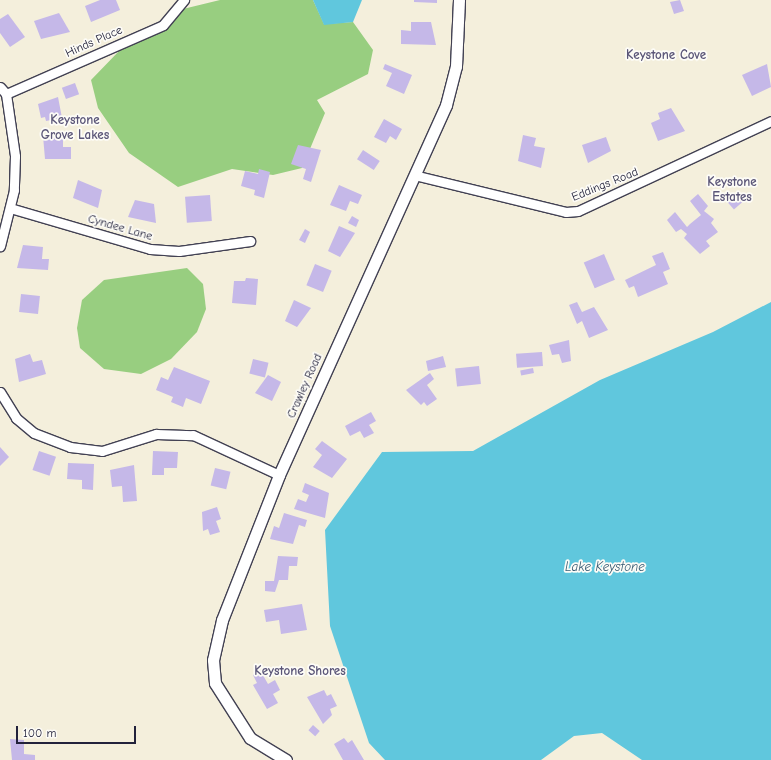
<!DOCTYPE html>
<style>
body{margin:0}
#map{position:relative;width:771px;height:760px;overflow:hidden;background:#f4efdc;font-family:"Comic Neue",sans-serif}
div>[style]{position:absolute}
.green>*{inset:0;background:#98ce80}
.water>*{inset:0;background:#60c7dd}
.building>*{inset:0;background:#c5b8e8;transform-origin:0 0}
.roads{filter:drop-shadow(1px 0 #424153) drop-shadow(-1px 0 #424153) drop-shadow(0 1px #424153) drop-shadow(0 -1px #424153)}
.minor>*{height:9px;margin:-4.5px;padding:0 4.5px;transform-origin:4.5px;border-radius:4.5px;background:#fff}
.tertiary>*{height:11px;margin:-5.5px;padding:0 5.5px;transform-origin:5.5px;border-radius:5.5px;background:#fff}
span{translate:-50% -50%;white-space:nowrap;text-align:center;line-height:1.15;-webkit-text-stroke:3.5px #fdfcf7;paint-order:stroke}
.street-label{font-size:12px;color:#22223b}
.neighbourhood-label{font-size:13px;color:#5b5678;font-weight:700}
.water-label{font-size:13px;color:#385c74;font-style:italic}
.scale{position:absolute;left:16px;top:726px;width:120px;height:18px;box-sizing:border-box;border:2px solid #22223b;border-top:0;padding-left:5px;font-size:12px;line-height:14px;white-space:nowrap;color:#22223b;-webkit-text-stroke:3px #fdfcf7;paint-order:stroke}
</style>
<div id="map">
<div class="green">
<i style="clip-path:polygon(220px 0,313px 0,324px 24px,353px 22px,373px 50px,368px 74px,317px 100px,325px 113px,302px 168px,273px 175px,232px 169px,178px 187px,129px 153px,98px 108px,91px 80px,121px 49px,164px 29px,183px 9px)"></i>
<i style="clip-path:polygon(187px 268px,203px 284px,206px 309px,197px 332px,171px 359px,141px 374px,104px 369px,80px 348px,77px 328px,82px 300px,104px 280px)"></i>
</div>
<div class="water">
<i style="clip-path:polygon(313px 0,362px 0,353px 22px,324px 25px)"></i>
<i style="clip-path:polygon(771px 302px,771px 760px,642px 760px,602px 733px,574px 736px,541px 760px,385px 760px,369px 743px,330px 626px,325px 530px,382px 452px,473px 451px,600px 380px,713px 332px)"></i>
</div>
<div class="building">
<i style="clip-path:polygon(100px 0,116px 0,120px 10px,91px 22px,85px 6px)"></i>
<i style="clip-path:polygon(414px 0,437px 0,437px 3px,414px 2px)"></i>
<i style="clip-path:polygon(680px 0,684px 11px,674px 14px,670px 2px)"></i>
<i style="clip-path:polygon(59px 13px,70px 32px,41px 39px,34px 21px)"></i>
<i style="clip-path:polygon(8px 14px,25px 37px,10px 47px,0 33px,0 19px)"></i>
<i style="clip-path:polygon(411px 22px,431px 22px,436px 45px,401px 44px,401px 30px,411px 31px)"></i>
<i style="clip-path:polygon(385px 64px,412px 75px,404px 94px,386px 86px,392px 73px,383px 69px)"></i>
<i style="clip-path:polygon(767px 64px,771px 87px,752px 96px,742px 75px)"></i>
<i style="left:75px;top:83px;width:12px;height:14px;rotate:70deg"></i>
<i style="clip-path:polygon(58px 97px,62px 118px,46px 121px,45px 117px,41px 118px,38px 104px)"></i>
<i style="clip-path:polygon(671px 108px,685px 131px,658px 141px,651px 123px,660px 119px,658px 113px)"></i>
<i style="clip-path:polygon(384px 119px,402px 129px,396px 140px,390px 136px,386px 143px,374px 137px)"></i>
<i style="clip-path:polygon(63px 135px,63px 147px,71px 147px,71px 159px,45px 159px,43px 136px)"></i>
<i style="clip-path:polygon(523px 135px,536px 138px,534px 146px,545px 148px,541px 168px,518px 161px)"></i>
<i style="clip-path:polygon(606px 137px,611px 151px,588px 163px,582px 145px)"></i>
<i style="clip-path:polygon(298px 145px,321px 150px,311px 182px,303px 179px,306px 169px,291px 164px)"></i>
<i style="left:363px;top:150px;width:20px;height:11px;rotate:33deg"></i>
<i style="clip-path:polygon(259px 169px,270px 172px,264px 198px,254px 195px,255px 190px,241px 186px,245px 171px,258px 174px)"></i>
<i style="clip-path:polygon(78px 180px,102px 190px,98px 208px,73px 198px)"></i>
<i style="clip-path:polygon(339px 185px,362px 195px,358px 204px,350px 201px,346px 211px,330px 205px)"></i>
<i style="clip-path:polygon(698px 194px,708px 206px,704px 211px,714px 219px,711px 223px,718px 232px,706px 241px,710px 246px,700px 254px,684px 238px,687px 234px,681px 229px,676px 232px,667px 220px,675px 212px,687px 227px,690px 224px,701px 215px,690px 201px)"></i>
<i style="left:735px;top:194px;width:11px;height:11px;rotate:49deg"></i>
<i style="left:210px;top:195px;width:26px;height:25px;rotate:86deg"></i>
<i style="clip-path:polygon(135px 200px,154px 204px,156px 223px,128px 217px)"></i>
<i style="clip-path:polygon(352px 216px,359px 220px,356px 227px,348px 223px)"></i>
<i style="clip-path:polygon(339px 226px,355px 233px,340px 257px,328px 251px)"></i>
<i style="clip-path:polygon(305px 229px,310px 232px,305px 243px,299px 240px)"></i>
<i style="clip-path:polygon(23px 245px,43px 247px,42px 259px,49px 259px,48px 270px,17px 268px)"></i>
<i style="clip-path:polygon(663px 252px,670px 269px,663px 272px,668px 284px,638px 297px,634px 286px,629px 288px,625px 280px,656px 265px,652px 256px)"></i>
<i style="left:604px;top:254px;width:28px;height:22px;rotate:67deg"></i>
<i style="left:315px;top:264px;width:18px;height:23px;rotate:22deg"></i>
<i style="clip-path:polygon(246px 278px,258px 279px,256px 305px,232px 303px,234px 281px,245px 281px)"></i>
<i style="left:21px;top:294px;width:19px;height:18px;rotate:6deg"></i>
<i style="clip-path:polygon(294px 300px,311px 308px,297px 327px,285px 321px)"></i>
<i style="clip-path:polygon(577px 302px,582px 312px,594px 307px,608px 330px,589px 338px,582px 321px,577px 324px,569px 305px)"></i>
<i style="clip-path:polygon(569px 340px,571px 361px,562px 363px,559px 354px,552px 355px,549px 345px)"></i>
<i style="left:542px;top:352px;width:14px;height:26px;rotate:86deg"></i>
<i style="clip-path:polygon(30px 354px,33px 362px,42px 360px,46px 374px,19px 382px,15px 359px)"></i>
<i style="clip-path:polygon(443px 356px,446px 367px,428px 371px,426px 361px)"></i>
<i style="left:253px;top:359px;width:16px;height:15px;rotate:14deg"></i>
<i style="left:479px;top:366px;width:18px;height:24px;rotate:84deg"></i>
<i style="clip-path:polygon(174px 367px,210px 381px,201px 404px,186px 398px,183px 407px,171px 402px,173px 397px,156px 390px,161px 377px,168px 380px)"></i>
<i style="left:533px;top:368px;width:5px;height:13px;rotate:79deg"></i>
<i style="clip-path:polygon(430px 373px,434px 379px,427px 385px,437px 399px,427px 406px,424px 402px,421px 405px,406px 390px)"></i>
<i style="clip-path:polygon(268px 375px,281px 382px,272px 401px,255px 393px)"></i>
<i style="clip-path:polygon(371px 412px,376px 421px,369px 425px,374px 433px,364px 438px,360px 431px,350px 436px,345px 426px)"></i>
<i style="clip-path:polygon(322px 441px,347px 459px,332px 478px,313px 467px,322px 455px,315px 449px)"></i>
<i style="clip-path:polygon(0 447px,9px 457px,0 466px)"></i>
<i style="left:39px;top:451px;width:18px;height:20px;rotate:19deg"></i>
<i style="clip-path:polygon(153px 451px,178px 452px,177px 468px,164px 468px,164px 475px,152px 475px)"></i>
<i style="clip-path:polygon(68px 463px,94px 464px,93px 490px,82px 489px,82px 480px,67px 479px)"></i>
<i style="clip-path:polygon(134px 465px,137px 501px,123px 502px,122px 486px,112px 487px,110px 470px)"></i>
<i style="left:215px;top:468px;width:16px;height:18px;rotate:14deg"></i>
<i style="clip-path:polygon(305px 483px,329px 493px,325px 518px,294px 509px,298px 499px,306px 502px,309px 495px,302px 492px)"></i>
<i style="clip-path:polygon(217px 507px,221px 519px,216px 521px,220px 532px,210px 535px,208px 529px,203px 531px,202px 512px)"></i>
<i style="clip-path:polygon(284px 513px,307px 520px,305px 527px,299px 525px,293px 544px,270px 539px,274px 526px,279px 528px)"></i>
<i style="clip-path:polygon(278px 556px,298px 557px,297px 566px,289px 566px,288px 580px,279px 580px,275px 592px,265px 591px,265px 581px,274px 581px)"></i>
<i style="clip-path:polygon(302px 604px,307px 630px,281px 634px,279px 620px,266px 622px,264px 610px)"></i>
<i style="clip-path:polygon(260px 670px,268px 684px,275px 680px,280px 690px,273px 694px,278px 703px,267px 709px,253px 685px,257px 683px,253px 675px)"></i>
<i style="clip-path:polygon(324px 690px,327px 696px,331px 694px,337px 706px,330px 709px,332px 715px,323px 724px,307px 697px)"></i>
<i style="left:313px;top:725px;width:9px;height:7px;rotate:41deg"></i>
<i style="clip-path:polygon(344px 738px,348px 743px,352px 740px,364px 760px,343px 760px,334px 744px)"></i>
<i style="clip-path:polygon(10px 739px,24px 740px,24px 754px,35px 755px,35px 760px,12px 760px)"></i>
</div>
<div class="roads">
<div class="minor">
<i style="left:0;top:87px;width:9px;rotate:49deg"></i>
<i style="left:6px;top:94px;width:63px;rotate:81.7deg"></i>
<i style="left:15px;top:156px;width:34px;rotate:92deg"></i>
<i style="left:14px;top:190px;width:58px;rotate:104deg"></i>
<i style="left:6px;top:94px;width:171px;rotate:-23.7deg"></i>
<i style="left:163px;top:25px;width:33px;rotate:-50deg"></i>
<i style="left:414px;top:175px;width:156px;rotate:13.7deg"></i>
<i style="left:566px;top:212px;width:12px;rotate:-5deg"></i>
<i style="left:578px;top:211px;width:213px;rotate:-25deg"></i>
<i style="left:10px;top:208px;width:146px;rotate:16.3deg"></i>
<i style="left:150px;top:249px;width:29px;rotate:4deg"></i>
<i style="left:179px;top:251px;width:72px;rotate:-8deg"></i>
<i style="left:0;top:392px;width:31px;rotate:58deg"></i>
<i style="left:16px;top:418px;width:23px;rotate:40deg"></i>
<i style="left:34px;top:433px;width:39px;rotate:21deg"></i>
<i style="left:70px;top:447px;width:32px;rotate:7deg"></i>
<i style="left:102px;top:451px;width:57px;rotate:-17.5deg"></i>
<i style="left:156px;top:434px;width:37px;rotate:2deg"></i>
<i style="left:193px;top:435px;width:95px;rotate:24.9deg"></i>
</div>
<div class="tertiary">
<i style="left:286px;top:760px;width:42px;rotate:-148.6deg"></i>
<i style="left:250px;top:738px;width:65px;rotate:-122.5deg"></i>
<i style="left:215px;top:683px;width:23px;rotate:-95deg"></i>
<i style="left:213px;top:660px;width:41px;rotate:-77.3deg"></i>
<i style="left:222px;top:620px;width:156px;rotate:-68.5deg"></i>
<i style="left:279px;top:475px;width:406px;rotate:-65.7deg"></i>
<i style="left:446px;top:105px;width:40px;rotate:-75.6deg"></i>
<i style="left:456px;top:66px;width:66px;rotate:-87.4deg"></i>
</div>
</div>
<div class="street-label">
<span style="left:94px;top:42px;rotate:-24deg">Hinds Place</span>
<span style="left:605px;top:185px;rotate:-22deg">Eddings Road</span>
<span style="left:120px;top:228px;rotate:16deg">Cyndee Lane</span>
<span style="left:305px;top:386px;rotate:-66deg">Crawley Road</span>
</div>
<div class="neighbourhood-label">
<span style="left:666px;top:55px">Keystone Cove</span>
<span style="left:75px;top:128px">Keystone<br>Grove Lakes</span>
<span style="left:732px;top:190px">Keystone<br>Estates</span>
<span style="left:300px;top:671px">Keystone Shores</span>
</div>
<div class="water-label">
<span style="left:605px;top:567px">Lake Keystone</span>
</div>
<div class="scale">100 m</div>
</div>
